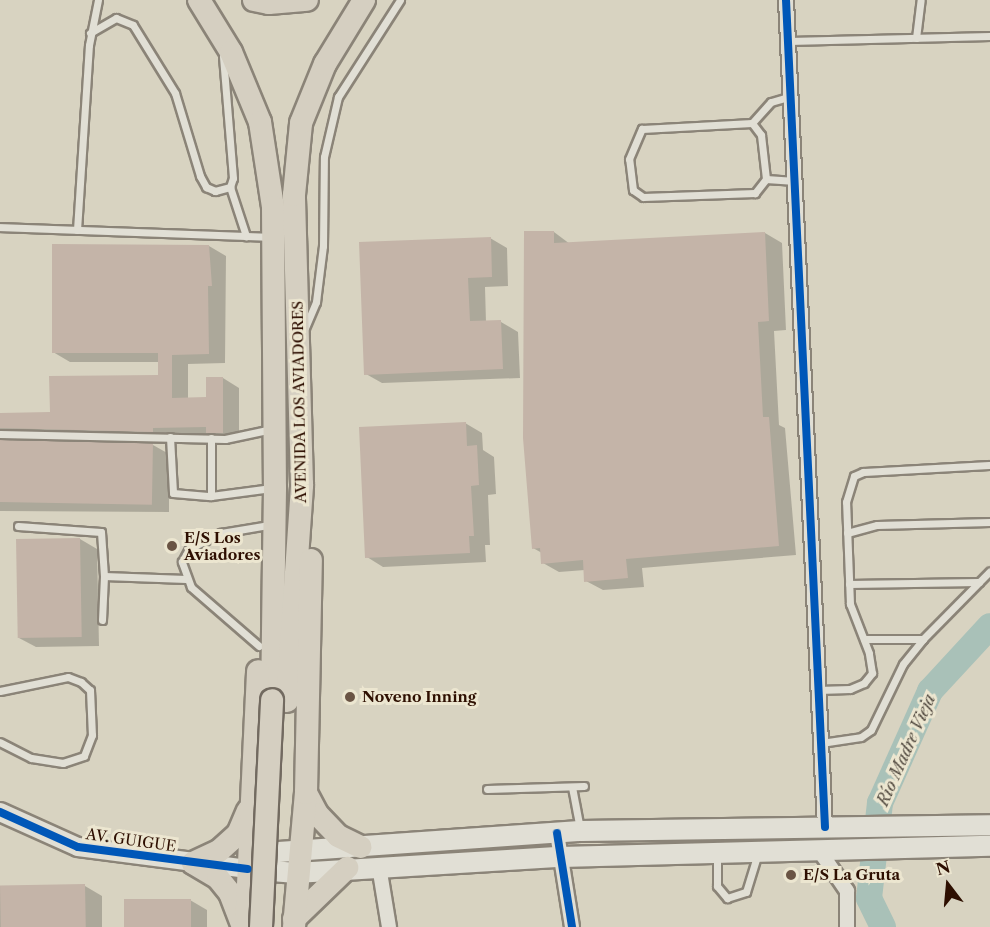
<!DOCTYPE html>
<meta charset="utf-8">
<style>
body{margin:0}
#map{position:relative;width:990px;height:927px;overflow:hidden;background:#d8d3c1;font-family:"Libre Caslon Text",serif}
div>[style]{position:absolute}
.shadow>*{inset:0;background:#0003}
.river>*{height:26px;margin:-13px;padding:0 13px;transform-origin:13px;border-radius:13px;background:#a9c1b8}
.building>*{inset:0;background:#c4b4a8;transform-origin:0 0}
.roads{filter:drop-shadow(2px 0 #8b8478) drop-shadow(-2px 0 #8b8478) drop-shadow(0 2px #8b8478) drop-shadow(0 -2px #8b8478)}
.service>*{height:7px;margin:-3.5px;padding:0 3.5px;transform-origin:3.5px;border-radius:3.5px;background:#e1dfd5}
.minor>*{height:14px;margin:-7px;padding:0 7px;transform-origin:7px;border-radius:7px;background:#e1dfd5}
.tertiary>*{height:18px;margin:-9px;padding:0 9px;transform-origin:9px;border-radius:9px;background:#e1dfd5}
.secondary>*{height:20px;margin:-10px;padding:0 10px;transform-origin:10px;border-radius:10px;background:#e1dfd5}
.primary>*{height:22px;margin:-11px;padding:0 11px;transform-origin:11px;border-radius:11px;background:#d5cfc1}
.bridges{filter:drop-shadow(2px 0 #726a60) drop-shadow(-2px 0 #726a60) drop-shadow(0 2px #726a60) drop-shadow(0 -2px #726a60)}
.primary-bridge>*{height:22px;margin:-11px;padding:0 11px;transform-origin:11px;border-radius:11px;background:#d5cfc1}
.cycleway>*{height:8px;margin:-4px;padding:0 4px;transform-origin:4px;border-radius:4px;background:#0057b8}
.dots>*{width:16px;height:16px;translate:-50% -50%;box-sizing:border-box;border:3px solid #ece6d0;border-radius:50%}
span{translate:-50% -50%;white-space:nowrap;text-align:center;line-height:1.15;-webkit-text-stroke:6px #ece6d0;paint-order:stroke}
.street-label{font-size:15px;color:#2e0f01}
.poi-label{font-size:15px;color:#2e0f01;font-weight:700}
.left{translate:0 -50%;text-align:left}
.water-label{font-size:16px;color:#524a40;font-style:italic}
.north{position:absolute;left:918px;top:855px;width:60px;height:60px;-webkit-text-stroke:4px #ece6d0;paint-order:stroke;rotate:344deg;font-size:16px;font-weight:700;line-height:24px;text-align:center;color:#2e0f01}
.north::after{content:'';display:block;margin:auto;width:21px;height:27px;background:#2e0f01;clip-path:polygon(50% 0,100% 100%,50% 72%,0 100%)}
</style>
<div id="map">
<div class="shadow">
<i style="clip-path:polygon(554px 232px,570px 244px,765px 233px,782px 243px,786px 330px,774px 331px,779px 425px,785px 428px,796px 555px,642px 568px,644px 587px,603px 590px,586px 581px,585px 570px,559px 572px,543px 563px,542px 553px,533px 548px)"></i>
<i style="clip-path:polygon(490px 238px,507px 248px,508px 286px,485px 287px,486px 322px,501px 322px,518px 332px,520px 378px,382px 383px,366px 374px)"></i>
<i style="clip-path:polygon(209px 246px,226px 256px,225px 363px,188px 364px,188px 399px,207px 399px,223px 378px,239px 388px,239px 442px,18px 437px,11px 441px,153px 445px,169px 454px,169px 512px,0 511px,0 414px,51px 414px,159px 376px,159px 362px,70px 362px,53px 352px)"></i>
<i style="clip-path:polygon(465px 423px,482px 433px,483px 450px,494px 457px,496px 494px,488px 495px,490px 545px,485px 545px,486px 562px,383px 567px,367px 557px)"></i>
<i style="clip-path:polygon(80px 539px,97px 549px,99px 646px,36px 647px,19px 638px,18px 541px)"></i>
<i style="clip-path:polygon(0 886px,85px 886px,102px 896px,102px 927px,0 927px)"></i>
<i style="clip-path:polygon(190px 900px,207px 910px,207px 927px,125px 927px)"></i>
</div>
<div class="river">
<i style="left:883px;top:927px;width:32px;rotate:-116deg"></i>
<i style="left:869px;top:898px;width:96px;rotate:-83.4deg"></i>
<i style="left:880px;top:803px;width:123px;rotate:-65.9deg"></i>
<i style="left:930px;top:691px;width:88px;rotate:-47.3deg"></i>
</div>
<div class="building">
<i style="clip-path:polygon(524px 231px,554px 231px,554px 243px,765px 232px,769px 321px,758px 322px,763px 417px,769px 417px,779px 546px,626px 559px,628px 578px,584px 582px,583px 560px,541px 564px,540px 548px,532px 549px,523px 438px)"></i>
<i style="clip-path:polygon(491px 237px,492px 277px,468px 278px,470px 321px,501px 320px,503px 369px,364px 375px,359px 242px)"></i>
<i style="clip-path:polygon(52px 244px,209px 245px,212px 286px,208px 286px,209px 354px,172px 355px,172px 398px,206px 397px,206px 377px,223px 377px,223px 433px,206px 433px,206px 427px,153px 428px,153px 432px,0 428px,0 413px,50px 412px,49px 376px,158px 375px,158px 353px,52px 353px)"></i>
<i style="clip-path:polygon(466px 422px,467px 446px,477px 445px,479px 485px,471px 486px,474px 536px,469px 536px,470px 553px,365px 558px,359px 427px)"></i>
<i style="left:0;top:440px;width:153px;height:62px;rotate:1deg"></i>
<i style="left:80px;top:538px;width:99px;height:64px;rotate:89deg"></i>
<i style="left:85px;top:884px;width:43px;height:85px;rotate:89deg"></i>
<i style="left:124px;top:899px;width:67px;height:28px"></i>
</div>
<div class="roads">
<div class="service">
<i style="left:90px;top:33px;width:30px;rotate:-30deg"></i>
<i style="left:116px;top:18px;width:18px;rotate:22deg"></i>
<i style="left:133px;top:25px;width:80px;rotate:58.3deg"></i>
<i style="left:175px;top:93px;width:87px;rotate:73.2deg"></i>
<i style="left:200px;top:176px;width:13px;rotate:61deg"></i>
<i style="left:206px;top:187px;width:10px;rotate:24deg"></i>
<i style="left:215px;top:191px;width:16px;rotate:-15deg"></i>
<i style="left:230px;top:187px;width:9px;rotate:-72deg"></i>
<i style="left:233px;top:178px;width:122px;rotate:-94.7deg"></i>
<i style="left:916px;top:38px;width:38px;rotate:-83deg"></i>
<i style="left:789px;top:41px;width:201px;rotate:-1.4deg"></i>
<i style="left:752px;top:123px;width:15px;rotate:53deg"></i>
<i style="left:761px;top:135px;width:44px;rotate:83.5deg"></i>
<i style="left:766px;top:179px;width:18px;rotate:128deg"></i>
<i style="left:755px;top:193px;width:112px;rotate:178deg"></i>
<i style="left:643px;top:197px;width:12px;rotate:-145deg"></i>
<i style="left:633px;top:190px;width:31px;rotate:-97deg"></i>
<i style="left:629px;top:159px;width:33px;rotate:-67deg"></i>
<i style="left:642px;top:129px;width:110px;rotate:-3.1deg"></i>
<i style="left:752px;top:123px;width:28px;rotate:-48deg"></i>
<i style="left:771px;top:102px;width:22px;rotate:-16deg"></i>
<i style="left:766px;top:179px;width:29px;rotate:4deg"></i>
<i style="left:230px;top:187px;width:52px;rotate:71.9deg"></i>
<i style="left:0;top:227px;width:270px;rotate:2.1deg"></i>
<i style="left:77px;top:230px;width:185px;rotate:-86.3deg"></i>
<i style="left:89px;top:45px;width:46px;rotate:-78.7deg"></i>
<i style="left:305px;top:328px;width:28px;rotate:-67deg"></i>
<i style="left:316px;top:302px;width:56px;rotate:-82.9deg"></i>
<i style="left:323px;top:246px;width:89px;rotate:-89.4deg"></i>
<i style="left:324px;top:157px;width:62px;rotate:-76.9deg"></i>
<i style="left:338px;top:97px;width:115px;rotate:-57.4deg"></i>
<i style="left:0;top:434px;width:225px;rotate:1.3deg"></i>
<i style="left:225px;top:439px;width:48px;rotate:-12deg"></i>
<i style="left:170px;top:437px;width:56px;rotate:86.9deg"></i>
<i style="left:173px;top:493px;width:38px;rotate:5deg"></i>
<i style="left:211px;top:496px;width:58px;rotate:-90deg"></i>
<i style="left:211px;top:496px;width:61px;rotate:-7.6deg"></i>
<i style="left:18px;top:526px;width:83px;rotate:4.1deg"></i>
<i style="left:101px;top:532px;width:44px;rotate:86.1deg"></i>
<i style="left:104px;top:576px;width:82px;rotate:2.1deg"></i>
<i style="left:847px;top:533px;width:31px;rotate:-15deg"></i>
<i style="left:877px;top:525px;width:113px;rotate:-1.5deg"></i>
<i style="left:849px;top:584px;width:130px;rotate:-0.9deg"></i>
<i style="left:102px;top:620px;width:44px;rotate:-87.4deg"></i>
<i style="left:864px;top:639px;width:59px"></i>
<i style="left:259px;top:646px;width:90px;rotate:-139.1deg"></i>
<i style="left:191px;top:587px;width:27px;rotate:-110deg"></i>
<i style="left:182px;top:562px;width:15px;rotate:-62deg"></i>
<i style="left:189px;top:549px;width:36px;rotate:-27deg"></i>
<i style="left:221px;top:533px;width:49px;rotate:-9.5deg"></i>
<i style="left:818px;top:690px;width:32px;rotate:-2deg"></i>
<i style="left:850px;top:689px;width:15px;rotate:-23deg"></i>
<i style="left:864px;top:683px;width:13px;rotate:-51deg"></i>
<i style="left:872px;top:673px;width:20px;rotate:-99deg"></i>
<i style="left:869px;top:653px;width:53px;rotate:-111.2deg"></i>
<i style="left:850px;top:604px;width:102px;rotate:-92.2deg"></i>
<i style="left:846px;top:502px;width:27px;rotate:-73deg"></i>
<i style="left:854px;top:476px;width:10px;rotate:-24deg"></i>
<i style="left:863px;top:472px;width:127px;rotate:-3.2deg"></i>
<i style="left:0;top:691px;width:69px;rotate:-11.6deg"></i>
<i style="left:68px;top:677px;width:14px;rotate:21deg"></i>
<i style="left:81px;top:682px;width:12px;rotate:42deg"></i>
<i style="left:90px;top:690px;width:45px;rotate:87.5deg"></i>
<i style="left:92px;top:735px;width:22px;rotate:111deg"></i>
<i style="left:84px;top:756px;width:22px;rotate:162deg"></i>
<i style="left:63px;top:763px;width:32px;rotate:-171deg"></i>
<i style="left:31px;top:758px;width:35px;rotate:-153deg"></i>
<i style="left:821px;top:743px;width:40px;rotate:-8.5deg"></i>
<i style="left:861px;top:737px;width:12px;rotate:-35deg"></i>
<i style="left:871px;top:730px;width:73px;rotate:-64.1deg"></i>
<i style="left:903px;top:664px;width:32px;rotate:-51deg"></i>
<i style="left:923px;top:639px;width:95px;rotate:-45.4deg"></i>
<i style="left:572px;top:787px;width:43px;rotate:79.2deg"></i>
<i style="left:487px;top:789px;width:97px;rotate:-1.8deg"></i>
<i style="left:717px;top:854px;width:32px;rotate:90deg"></i>
<i style="left:717px;top:886px;width:16px;rotate:50deg"></i>
<i style="left:727px;top:898px;width:20px;rotate:-18deg"></i>
<i style="left:746px;top:892px;width:41px;rotate:-72.9deg"></i>
</div>
<div class="minor">
<i style="left:786px;top:0;width:828px;rotate:87.3deg"></i>
<i style="left:557px;top:833px;width:95px;rotate:80.9deg"></i>
<i style="left:819px;top:850px;width:50px;rotate:55.7deg"></i>
<i style="left:847px;top:891px;width:36px;rotate:90deg"></i>
<i style="left:379px;top:866px;width:62px;rotate:80.7deg"></i>
</div>
<div class="tertiary">
<i style="left:0;top:812px;width:85px;rotate:24.2deg"></i>
<i style="left:78px;top:847px;width:171px;rotate:7.4deg"></i>
</div>
<div class="secondary">
<i style="left:250px;top:854px;width:332px;rotate:-4deg"></i>
<i style="left:581px;top:831px;width:409px;rotate:-0.8deg"></i>
<i style="left:248px;top:869px;width:48px;rotate:4.8deg"></i>
<i style="left:296px;top:873px;width:265px;rotate:-3.5deg"></i>
<i style="left:561px;top:857px;width:429px;rotate:-1.5deg"></i>
</div>
<div class="primary">
<i style="left:199px;top:0;width:61px;rotate:58.4deg"></i>
<i style="left:231px;top:52px;width:76px;rotate:67.5deg"></i>
<i style="left:260px;top:122px;width:86px;rotate:81.3deg"></i>
<i style="left:273px;top:207px;width:281px;rotate:89.6deg"></i>
<i style="left:275px;top:488px;width:212px;rotate:90.8deg"></i>
<i style="left:254px;top:0;width:15px;rotate:11deg"></i>
<i style="left:269px;top:3px;width:38px;rotate:-5deg"></i>
<i style="left:287px;top:701px;width:217px;rotate:-86deg"></i>
<i style="left:302px;top:485px;width:290px;rotate:-91.6deg"></i>
<i style="left:294px;top:195px;width:72px;rotate:-84.4deg"></i>
<i style="left:301px;top:123px;width:64px;rotate:-67.9deg"></i>
<i style="left:325px;top:64px;width:75px;rotate:-58.6deg"></i>
<i style="left:306px;top:793px;width:24px;rotate:62deg"></i>
<i style="left:317px;top:814px;width:30px;rotate:46deg"></i>
<i style="left:338px;top:836px;width:25px;rotate:26deg"></i>
<i style="left:193px;top:863px;width:29px;rotate:-25deg"></i>
<i style="left:219px;top:851px;width:25px;rotate:-42deg"></i>
<i style="left:238px;top:834px;width:25px;rotate:-67deg"></i>
<i style="left:193px;top:863px;width:29px;rotate:31deg"></i>
<i style="left:218px;top:878px;width:19px;rotate:51deg"></i>
<i style="left:230px;top:893px;width:34px;rotate:69deg"></i>
<i style="left:294px;top:919px;width:74px;rotate:-43.9deg"></i>
<i style="left:246px;top:927px;width:256px;rotate:-87.3deg"></i>
<i style="left:294px;top:927px;width:135px;rotate:-84.9deg"></i>
<i style="left:306px;top:793px;width:233px;rotate:-88.8deg"></i>
</div>
</div>
<div class="bridges">
<div class="primary-bridge">
<i style="left:261px;top:927px;width:227px;rotate:-87.2deg"></i>
</div>
</div>
<div class="cycleway">
<i style="left:786px;top:0;width:828px;rotate:87.3deg"></i>
<i style="left:0;top:812px;width:85px;rotate:24.2deg"></i>
<i style="left:78px;top:847px;width:171px;rotate:7.4deg"></i>
<i style="left:557px;top:833px;width:95px;rotate:80.9deg"></i>
</div>
<div class="dots">
<i style="left:172px;top:546px;background:#6a5444"></i>
<i style="left:350px;top:697px;background:#6a5444"></i>
<i style="left:791px;top:875px;background:#6a5444"></i>
</div>
<div class="street-label">
<span style="left:299px;top:402px;rotate:-91deg">AVENIDA LOS AVIADORES</span>
<span style="left:131px;top:840px;rotate:8deg">AV. GUIGUE</span>
</div>
<div class="poi-label">
<span class="left" style="left:184px;top:546px">E/S Los<br>Aviadores</span>
<span class="left" style="left:362px;top:697px">Noveno Inning</span>
<span class="left" style="left:803px;top:875px">E/S La Gruta</span>
</div>
<div class="water-label">
<span style="left:906px;top:750px;rotate:-66deg">Río Madre Vieja</span>
</div>
<div class="north">N</div>
</div>
